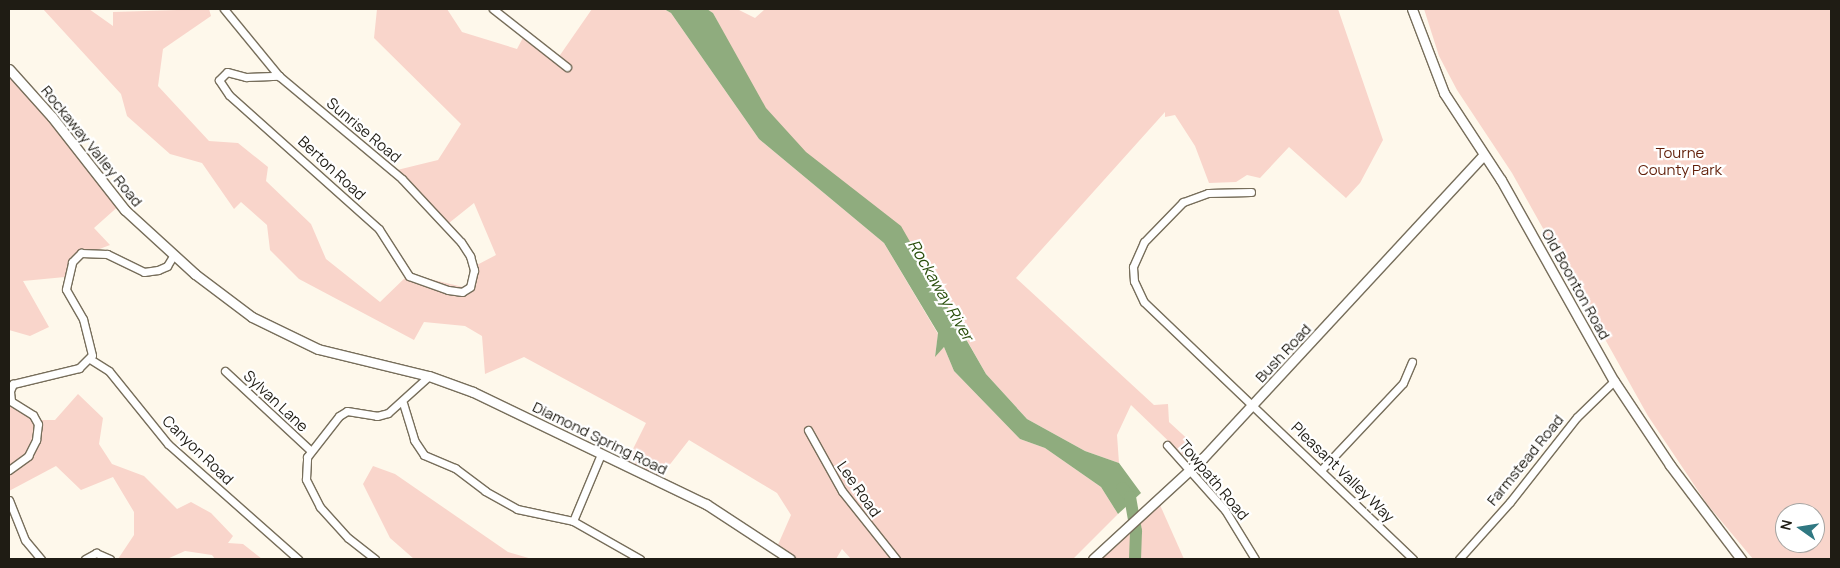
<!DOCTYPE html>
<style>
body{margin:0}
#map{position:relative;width:1840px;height:568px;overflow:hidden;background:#fef8eb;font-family:Manrope,sans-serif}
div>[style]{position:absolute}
.green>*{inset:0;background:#f9d5cb}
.water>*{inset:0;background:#8fac7e}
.river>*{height:12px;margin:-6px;padding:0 6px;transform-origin:6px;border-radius:6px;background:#8fac7e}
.roads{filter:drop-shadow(1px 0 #776e5b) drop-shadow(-1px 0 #776e5b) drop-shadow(0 1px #776e5b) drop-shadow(0 -1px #776e5b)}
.minor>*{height:7px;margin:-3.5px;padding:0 3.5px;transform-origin:3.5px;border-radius:3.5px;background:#fff}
.tertiary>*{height:9px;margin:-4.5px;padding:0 4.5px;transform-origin:4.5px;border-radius:4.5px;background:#fff}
span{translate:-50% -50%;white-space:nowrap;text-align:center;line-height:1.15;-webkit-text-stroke:4.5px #fff;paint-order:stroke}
.street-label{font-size:15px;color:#1f1c14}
.park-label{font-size:15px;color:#611e08}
.water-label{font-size:16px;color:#294e0a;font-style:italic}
.frame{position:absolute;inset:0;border:10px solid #1f1c14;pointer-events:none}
.north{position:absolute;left:1775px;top:503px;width:50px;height:50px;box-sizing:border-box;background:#fff;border:1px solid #a5a4a1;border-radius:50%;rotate:283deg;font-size:14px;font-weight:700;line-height:20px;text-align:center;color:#1f1c14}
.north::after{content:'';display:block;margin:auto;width:18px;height:22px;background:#307882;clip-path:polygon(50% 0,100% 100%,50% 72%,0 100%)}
</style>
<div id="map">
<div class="green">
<i style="clip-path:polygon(43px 9px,89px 9px,113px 26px,113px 12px,209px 9px,211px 16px,163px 49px,158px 86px,209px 141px,238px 143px,268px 167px,266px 181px,311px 224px,326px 259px,380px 302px,409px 274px,471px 289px,475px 266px,496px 255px,474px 203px,444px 227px,393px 171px,438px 160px,461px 124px,374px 38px,377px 9px,447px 9px,462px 32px,517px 49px,526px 32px,558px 58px,592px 9px,664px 9px,671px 13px,759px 139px,884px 243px,938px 334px,935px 356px,944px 347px,954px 371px,1020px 439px,1045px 448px,1101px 487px,1118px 514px,1073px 559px,851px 559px,842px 549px,836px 559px,777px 559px,784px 553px,777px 547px,791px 515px,777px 493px,689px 440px,657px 481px,625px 465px,646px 423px,524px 357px,485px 374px,482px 336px,465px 326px,424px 322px,414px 340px,299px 279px,270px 250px,267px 225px,241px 202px,234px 209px,202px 163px,170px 154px,127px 116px,121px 94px)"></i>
<i style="clip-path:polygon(707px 9px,737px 9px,755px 18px,765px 9px,1338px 9px,1383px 140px,1360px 183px,1346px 198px,1289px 147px,1260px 178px,1247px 175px,1236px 182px,1209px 183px,1195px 146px,1175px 115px,1165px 117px,1165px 112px,1016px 278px,1154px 405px,1168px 404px,1169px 422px,1194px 445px,1183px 455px,1131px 405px,1117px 435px,1119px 463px,1085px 451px,1027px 419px,986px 374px,965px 337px,912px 265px,772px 125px,713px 13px)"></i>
<i style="clip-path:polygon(evenodd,1424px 9px,1831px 9px,1831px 559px,1753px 559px,1707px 504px,1648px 416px,1512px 173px,1457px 90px,1439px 56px,1424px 9px,1785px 513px,1815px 513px,1815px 543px,1785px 543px,1785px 513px)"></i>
<i style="clip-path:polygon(9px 76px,122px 203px,94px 228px,110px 245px,76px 258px,65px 277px,23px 281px,49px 327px,30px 336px,9px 330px)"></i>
<i style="clip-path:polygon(78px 394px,103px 418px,99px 444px,112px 464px,144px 476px,177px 509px,191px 502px,211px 513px,233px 536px,228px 543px,243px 544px,262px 559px,215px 559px,212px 555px,185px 551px,167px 559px,118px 559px,134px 535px,134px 512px,113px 477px,81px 490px,56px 466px,9px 491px,9px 400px,39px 420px,55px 420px)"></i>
<i style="clip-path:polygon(373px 466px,395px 474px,508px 552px,532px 559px,414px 559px,390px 538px,363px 484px)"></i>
<i style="clip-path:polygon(1160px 505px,1184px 559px,1099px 559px,1111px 547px)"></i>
</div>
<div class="water">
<i style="clip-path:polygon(664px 9px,707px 9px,713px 13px,766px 108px,806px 152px,901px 226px,986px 374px,1027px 419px,1085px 451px,1119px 463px,1141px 493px,1118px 514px,1101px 487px,1045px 448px,1020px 439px,954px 371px,944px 347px,935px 357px,938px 333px,884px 243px,759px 139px,671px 13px)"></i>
</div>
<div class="river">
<i style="left:1122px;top:488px;width:12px;rotate:48deg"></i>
<i style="left:1130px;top:497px;width:35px;rotate:80deg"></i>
<i style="left:1136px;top:531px;width:28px;rotate:92deg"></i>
</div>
<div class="roads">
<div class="minor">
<i style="left:224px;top:9px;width:87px;rotate:50.6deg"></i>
<i style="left:279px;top:76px;width:160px;rotate:39.9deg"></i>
<i style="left:402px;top:179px;width:86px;rotate:46.9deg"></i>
<i style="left:461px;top:242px;width:17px;rotate:57deg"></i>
<i style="left:470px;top:256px;width:15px;rotate:74deg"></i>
<i style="left:474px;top:270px;width:17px;rotate:103deg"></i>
<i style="left:470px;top:287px;width:9px;rotate:148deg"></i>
<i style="left:462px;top:292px;width:14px;rotate:-172deg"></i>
<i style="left:448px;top:290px;width:41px;rotate:-160.3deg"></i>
<i style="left:409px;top:276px;width:56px;rotate:-122.6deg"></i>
<i style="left:379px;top:229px;width:201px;rotate:-138.2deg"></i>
<i style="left:229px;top:95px;width:18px;rotate:-124deg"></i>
<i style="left:219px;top:80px;width:11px;rotate:-45deg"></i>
<i style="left:227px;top:72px;width:20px;rotate:15deg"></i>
<i style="left:246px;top:77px;width:33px;rotate:-2deg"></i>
<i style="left:493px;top:9px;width:94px;rotate:38.1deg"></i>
<i style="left:1251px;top:192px;width:43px;rotate:178.7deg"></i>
<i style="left:1208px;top:193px;width:27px;rotate:160deg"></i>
<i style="left:1183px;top:202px;width:56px;rotate:134.3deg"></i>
<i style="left:1144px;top:242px;width:27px;rotate:114deg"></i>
<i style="left:1133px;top:267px;width:14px;rotate:86deg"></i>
<i style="left:1134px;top:281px;width:23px;rotate:65deg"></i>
<i style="left:1144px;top:302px;width:372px;rotate:43.7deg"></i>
<i style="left:90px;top:359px;width:22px;rotate:32deg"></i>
<i style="left:109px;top:371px;width:94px;rotate:51.1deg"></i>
<i style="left:168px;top:444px;width:174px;rotate:41.5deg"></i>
<i style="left:225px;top:371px;width:116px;rotate:42.9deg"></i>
<i style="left:403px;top:403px;width:39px;rotate:73deg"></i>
<i style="left:414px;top:440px;width:18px;rotate:56deg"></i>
<i style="left:424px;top:455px;width:34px;rotate:23deg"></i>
<i style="left:455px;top:468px;width:38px;rotate:37deg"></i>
<i style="left:485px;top:491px;width:37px;rotate:29deg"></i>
<i style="left:517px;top:509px;width:57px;rotate:12.1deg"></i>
<i style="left:573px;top:521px;width:77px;rotate:29.6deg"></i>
<i style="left:808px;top:430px;width:70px;rotate:60.9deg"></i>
<i style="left:842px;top:491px;width:87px;rotate:51.5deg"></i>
<i style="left:1167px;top:445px;width:87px;rotate:48.3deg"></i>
<i style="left:1225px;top:510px;width:57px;rotate:58.5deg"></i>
<i style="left:1322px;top:469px;width:118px;rotate:-46.7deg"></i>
<i style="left:1403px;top:383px;width:23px;rotate:-67deg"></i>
<i style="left:9px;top:470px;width:24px;rotate:-36deg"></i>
<i style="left:28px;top:456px;width:18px;rotate:-63deg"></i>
<i style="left:36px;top:440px;width:16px;rotate:-83deg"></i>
<i style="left:38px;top:424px;width:10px;rotate:-119deg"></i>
<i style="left:33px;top:415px;width:26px;rotate:-148deg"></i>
<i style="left:11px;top:401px;width:10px;rotate:-96deg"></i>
<i style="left:10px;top:391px;width:8px;rotate:-67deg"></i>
<i style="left:13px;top:384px;width:68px;rotate:-13.6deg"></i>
<i style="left:79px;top:368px;width:18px;rotate:-45deg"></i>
<i style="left:92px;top:355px;width:37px;rotate:-104deg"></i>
<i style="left:83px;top:319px;width:34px;rotate:-120deg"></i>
<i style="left:66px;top:289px;width:28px;rotate:-77deg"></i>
<i style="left:72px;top:262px;width:13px;rotate:-45deg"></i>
<i style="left:81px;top:253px;width:26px;rotate:2deg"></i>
<i style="left:107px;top:254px;width:41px;rotate:25.9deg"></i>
<i style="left:144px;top:272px;width:14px;rotate:-8deg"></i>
<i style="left:158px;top:270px;width:10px;rotate:-24deg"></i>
<i style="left:167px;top:266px;width:12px;rotate:-59deg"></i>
<i style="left:9px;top:500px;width:43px;rotate:68.2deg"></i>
<i style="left:25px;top:540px;width:25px;rotate:50deg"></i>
<i style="left:573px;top:521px;width:73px;rotate:-67.3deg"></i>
<i style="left:85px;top:559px;width:13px;rotate:-29deg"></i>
<i style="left:96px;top:553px;width:15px;rotate:23deg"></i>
<i style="left:375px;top:559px;width:34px;rotate:-142deg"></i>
<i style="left:348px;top:538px;width:42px;rotate:-132.1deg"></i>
<i style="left:320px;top:507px;width:31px;rotate:-117deg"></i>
<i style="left:306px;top:479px;width:22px;rotate:-87deg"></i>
<i style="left:307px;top:457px;width:52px;rotate:-52deg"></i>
<i style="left:339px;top:416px;width:9px;rotate:-32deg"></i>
<i style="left:347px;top:411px;width:30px;rotate:9deg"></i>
<i style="left:377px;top:416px;width:11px;rotate:-15deg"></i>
<i style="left:388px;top:413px;width:55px;rotate:-42.1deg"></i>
<i style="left:1459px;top:559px;width:76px;rotate:-48.2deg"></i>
<i style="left:1510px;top:502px;width:108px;rotate:-51.8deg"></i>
<i style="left:1577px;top:417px;width:52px;rotate:-44.2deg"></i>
</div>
<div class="tertiary">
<i style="left:1412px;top:9px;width:90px;rotate:69.1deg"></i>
<i style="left:1444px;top:93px;width:104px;rotate:56.8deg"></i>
<i style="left:1501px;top:180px;width:231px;rotate:60.7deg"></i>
<i style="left:1614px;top:381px;width:101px;rotate:56.3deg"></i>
<i style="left:1670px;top:465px;width:118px;rotate:52.9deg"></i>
<i style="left:9px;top:69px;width:64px;rotate:48.1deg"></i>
<i style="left:52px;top:117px;width:118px;rotate:51.9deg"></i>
<i style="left:125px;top:210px;width:95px;rotate:42.4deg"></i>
<i style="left:195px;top:274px;width:71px;rotate:37deg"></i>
<i style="left:252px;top:317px;width:73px;rotate:25.9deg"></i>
<i style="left:318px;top:349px;width:114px;rotate:13.7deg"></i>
<i style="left:429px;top:376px;width:47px;rotate:20deg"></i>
<i style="left:473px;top:392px;width:259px;rotate:25.7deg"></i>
<i style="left:706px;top:504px;width:100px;rotate:33.2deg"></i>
<i style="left:1093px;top:559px;width:149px;rotate:-42.6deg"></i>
<i style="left:1203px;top:458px;width:413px;rotate:-47.2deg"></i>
</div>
</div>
<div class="street-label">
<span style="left:364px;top:130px;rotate:40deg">Sunrise Road</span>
<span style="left:92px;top:146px;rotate:51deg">Rockaway Valley Road</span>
<span style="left:332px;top:168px;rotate:43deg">Berton Road</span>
<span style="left:1576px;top:284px;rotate:61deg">Old Boonton Road</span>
<span style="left:1283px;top:353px;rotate:-47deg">Bush Road</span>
<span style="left:276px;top:401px;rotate:43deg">Sylvan Lane</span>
<span style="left:600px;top:438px;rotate:26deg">Diamond Spring Road</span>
<span style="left:198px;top:450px;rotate:44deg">Canyon Road</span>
<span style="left:1525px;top:460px;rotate:-51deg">Farmstead Road</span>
<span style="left:1343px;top:472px;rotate:44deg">Pleasant Valley Way</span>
<span style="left:1214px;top:480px;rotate:50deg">Towpath Road</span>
<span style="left:859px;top:489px;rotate:55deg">Lee Road</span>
</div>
<div class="park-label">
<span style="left:1680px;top:161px">Tourne<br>County Park</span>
</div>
<div class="water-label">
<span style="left:941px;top:290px;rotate:60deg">Rockaway River</span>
</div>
<div class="frame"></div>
<div class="north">N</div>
</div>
